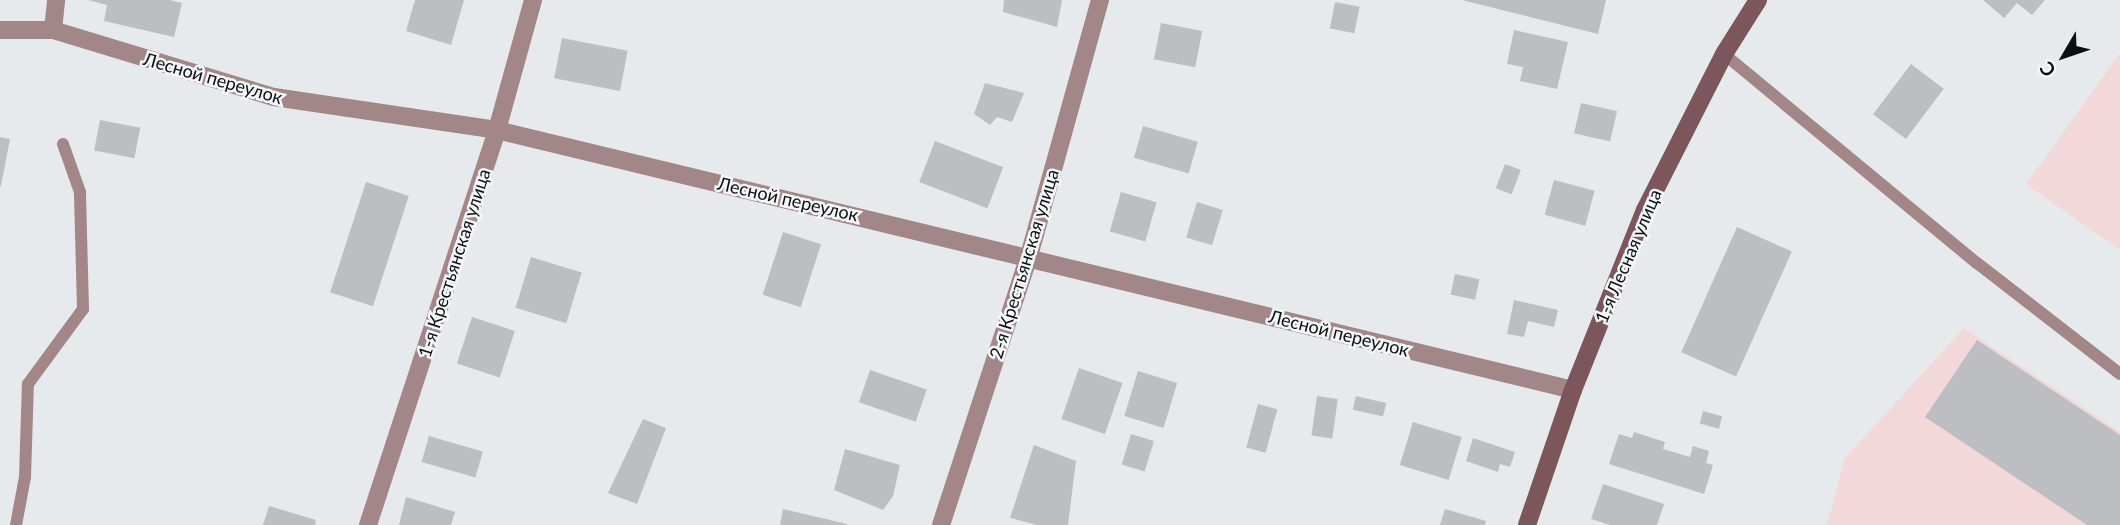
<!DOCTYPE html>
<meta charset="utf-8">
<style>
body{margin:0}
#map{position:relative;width:2120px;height:525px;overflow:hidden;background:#e7eaec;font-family:Lato,sans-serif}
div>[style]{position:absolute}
.industrial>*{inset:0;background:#f3d8da}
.building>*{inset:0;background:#bdbec1;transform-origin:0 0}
.service>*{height:12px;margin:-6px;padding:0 6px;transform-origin:6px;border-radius:6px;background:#a28688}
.minor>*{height:18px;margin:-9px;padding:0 9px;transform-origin:9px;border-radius:9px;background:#a28688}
.secondary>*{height:18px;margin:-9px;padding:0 9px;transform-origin:9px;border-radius:9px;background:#7d565b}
span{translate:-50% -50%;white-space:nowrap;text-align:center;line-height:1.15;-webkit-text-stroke:5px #f4f7fa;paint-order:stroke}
.street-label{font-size:18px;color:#0e0f10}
.north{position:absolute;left:2029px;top:21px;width:70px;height:70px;-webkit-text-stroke:5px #f4f7fa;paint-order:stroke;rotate:231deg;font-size:19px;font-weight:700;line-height:28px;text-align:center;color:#0e0f10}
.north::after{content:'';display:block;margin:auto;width:24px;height:32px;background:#0e0f10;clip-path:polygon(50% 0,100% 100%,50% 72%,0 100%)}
</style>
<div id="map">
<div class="industrial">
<i style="clip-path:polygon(2120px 53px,2120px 250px,2026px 184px)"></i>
<i style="clip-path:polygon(1964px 328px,2120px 432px,2120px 525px,1827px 525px,1845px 458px)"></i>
</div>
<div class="building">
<i style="clip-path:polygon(88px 0,170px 0,182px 3px,174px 37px,104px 21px,107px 5px)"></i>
<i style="clip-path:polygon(415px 0,464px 0,451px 45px,406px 31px)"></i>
<i style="clip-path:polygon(1004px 0,1062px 0,1057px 27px,1003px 12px)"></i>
<i style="clip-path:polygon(1462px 0,1606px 0,1598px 34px)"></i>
<i style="clip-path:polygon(1983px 0,2045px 0,2032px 15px,2017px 3px,2004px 18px)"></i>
<i style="left:1335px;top:2px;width:25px;height:27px;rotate:11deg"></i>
<i style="left:1161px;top:23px;width:42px;height:37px;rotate:11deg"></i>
<i style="clip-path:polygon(1514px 30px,1568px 42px,1557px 89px,1520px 81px,1523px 67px,1507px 64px)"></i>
<i style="left:562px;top:38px;width:67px;height:41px;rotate:11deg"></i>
<i style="left:1911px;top:64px;width:41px;height:63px;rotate:37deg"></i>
<i style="clip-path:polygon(985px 83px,1024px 93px,1012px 122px,997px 117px,990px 125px,974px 114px)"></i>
<i style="left:1581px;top:103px;width:37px;height:31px;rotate:13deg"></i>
<i style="left:100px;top:120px;width:41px;height:31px;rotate:11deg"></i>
<i style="left:1143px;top:126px;width:57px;height:33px;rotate:16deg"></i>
<i style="clip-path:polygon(0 137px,10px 139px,1px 186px,0 186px)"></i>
<i style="left:935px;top:141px;width:73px;height:44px;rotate:21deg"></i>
<i style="left:1505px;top:164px;width:17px;height:26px;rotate:21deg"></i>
<i style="left:1554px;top:180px;width:42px;height:36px;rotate:15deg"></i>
<i style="left:366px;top:182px;width:45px;height:116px;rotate:18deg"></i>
<i style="left:1121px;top:192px;width:37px;height:41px;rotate:16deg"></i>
<i style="left:1197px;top:202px;width:27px;height:37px;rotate:17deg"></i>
<i style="left:1737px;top:227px;width:60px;height:137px;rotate:24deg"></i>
<i style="left:783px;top:232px;width:40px;height:66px;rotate:18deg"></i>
<i style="left:531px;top:257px;width:53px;height:53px;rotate:17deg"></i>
<i style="left:1455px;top:274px;width:25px;height:21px;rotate:12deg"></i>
<i style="clip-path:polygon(1514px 300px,1558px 310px,1554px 327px,1528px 321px,1524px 337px,1507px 334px)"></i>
<i style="left:472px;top:317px;width:45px;height:49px;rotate:18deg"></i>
<i style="clip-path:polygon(1977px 340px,2120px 435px,2120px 525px,2087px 525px,1925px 417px)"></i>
<i style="left:1079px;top:368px;width:46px;height:54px;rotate:19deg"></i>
<i style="left:870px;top:370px;width:60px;height:34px;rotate:19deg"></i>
<i style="left:1138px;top:371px;width:41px;height:47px;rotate:17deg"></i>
<i style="left:1317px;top:396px;width:21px;height:40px;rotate:8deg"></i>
<i style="left:1356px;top:396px;width:31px;height:14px;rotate:13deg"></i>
<i style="left:1258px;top:404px;width:20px;height:45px;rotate:15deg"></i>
<i style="left:1703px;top:411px;width:20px;height:13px;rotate:15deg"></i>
<i style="clip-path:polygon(643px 419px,666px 428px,637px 504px,608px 493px)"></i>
<i style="left:1413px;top:422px;width:51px;height:45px;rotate:17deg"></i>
<i style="clip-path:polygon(1634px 432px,1665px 442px,1663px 449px,1690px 457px,1693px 446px,1709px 451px,1706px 463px,1713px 465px,1704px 494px,1609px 464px,1619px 434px,1632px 438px)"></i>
<i style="left:1131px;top:434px;width:24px;height:32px;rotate:17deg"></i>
<i style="left:429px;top:436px;width:56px;height:27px;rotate:16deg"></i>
<i style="clip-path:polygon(1473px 438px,1515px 452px,1510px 467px,1500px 464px,1498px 472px,1466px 461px)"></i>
<i style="clip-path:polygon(1034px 445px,1076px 461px,1068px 525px,1037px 525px,1010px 518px)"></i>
<i style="clip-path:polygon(845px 449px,900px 465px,893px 496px,883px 510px,834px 490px)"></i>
<i style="clip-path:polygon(1603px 484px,1664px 504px,1657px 525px,1610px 525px,1591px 519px)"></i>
<i style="clip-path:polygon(406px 497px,455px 512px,451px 525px,399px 525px)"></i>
<i style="clip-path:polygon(269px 506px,316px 520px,315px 525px,263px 525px)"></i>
<i style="clip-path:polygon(783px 509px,847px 524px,847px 525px,780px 525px)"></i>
<i style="clip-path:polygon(1445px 509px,1486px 521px,1485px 525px,1440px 525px)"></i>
</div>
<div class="service">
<i style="left:1724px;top:54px;width:328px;rotate:39.6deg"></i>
<i style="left:1977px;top:263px;width:181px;rotate:37.8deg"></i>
<i style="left:16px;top:525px;width:49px;rotate:-79.4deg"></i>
<i style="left:25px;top:477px;width:93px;rotate:-88.2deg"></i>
<i style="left:28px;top:384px;width:93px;rotate:-53.7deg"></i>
<i style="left:83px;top:309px;width:117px;rotate:-91.5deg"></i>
<i style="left:80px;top:192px;width:51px;rotate:-109.5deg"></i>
</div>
<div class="minor">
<i style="left:0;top:30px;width:53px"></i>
<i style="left:53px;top:30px;width:231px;rotate:16.9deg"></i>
<i style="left:274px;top:97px;width:225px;rotate:8.4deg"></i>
<i style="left:497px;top:130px;width:1107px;rotate:13.58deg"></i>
<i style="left:53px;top:30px;width:30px;rotate:-84deg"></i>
<i style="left:368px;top:525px;width:416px;rotate:-71.9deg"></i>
<i style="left:497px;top:130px;width:135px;rotate:-74.5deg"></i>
<i style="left:941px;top:525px;width:283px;rotate:-71.9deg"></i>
<i style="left:1029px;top:256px;width:266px;rotate:-74.5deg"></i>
</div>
<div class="secondary">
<i style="left:1527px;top:525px;width:143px;rotate:-71.2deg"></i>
<i style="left:1573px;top:390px;width:194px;rotate:-68.2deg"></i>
<i style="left:1645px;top:210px;width:175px;rotate:-63.1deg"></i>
<i style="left:1724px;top:54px;width:64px;rotate:-57.8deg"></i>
</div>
<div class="street-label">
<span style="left:213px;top:78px;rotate:16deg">Лесной переулок</span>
<span style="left:788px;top:199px;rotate:13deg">Лесной переулок</span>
<span style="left:1628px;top:256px;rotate:-67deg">1-я Лесная улица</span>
<span style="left:454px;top:263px;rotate:-72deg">1-я Крестьянская улица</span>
<span style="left:1024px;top:264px;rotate:-73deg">2-я Крестьянская улица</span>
<span style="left:1339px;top:333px;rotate:14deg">Лесной переулок</span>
</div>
<div class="north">С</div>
</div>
